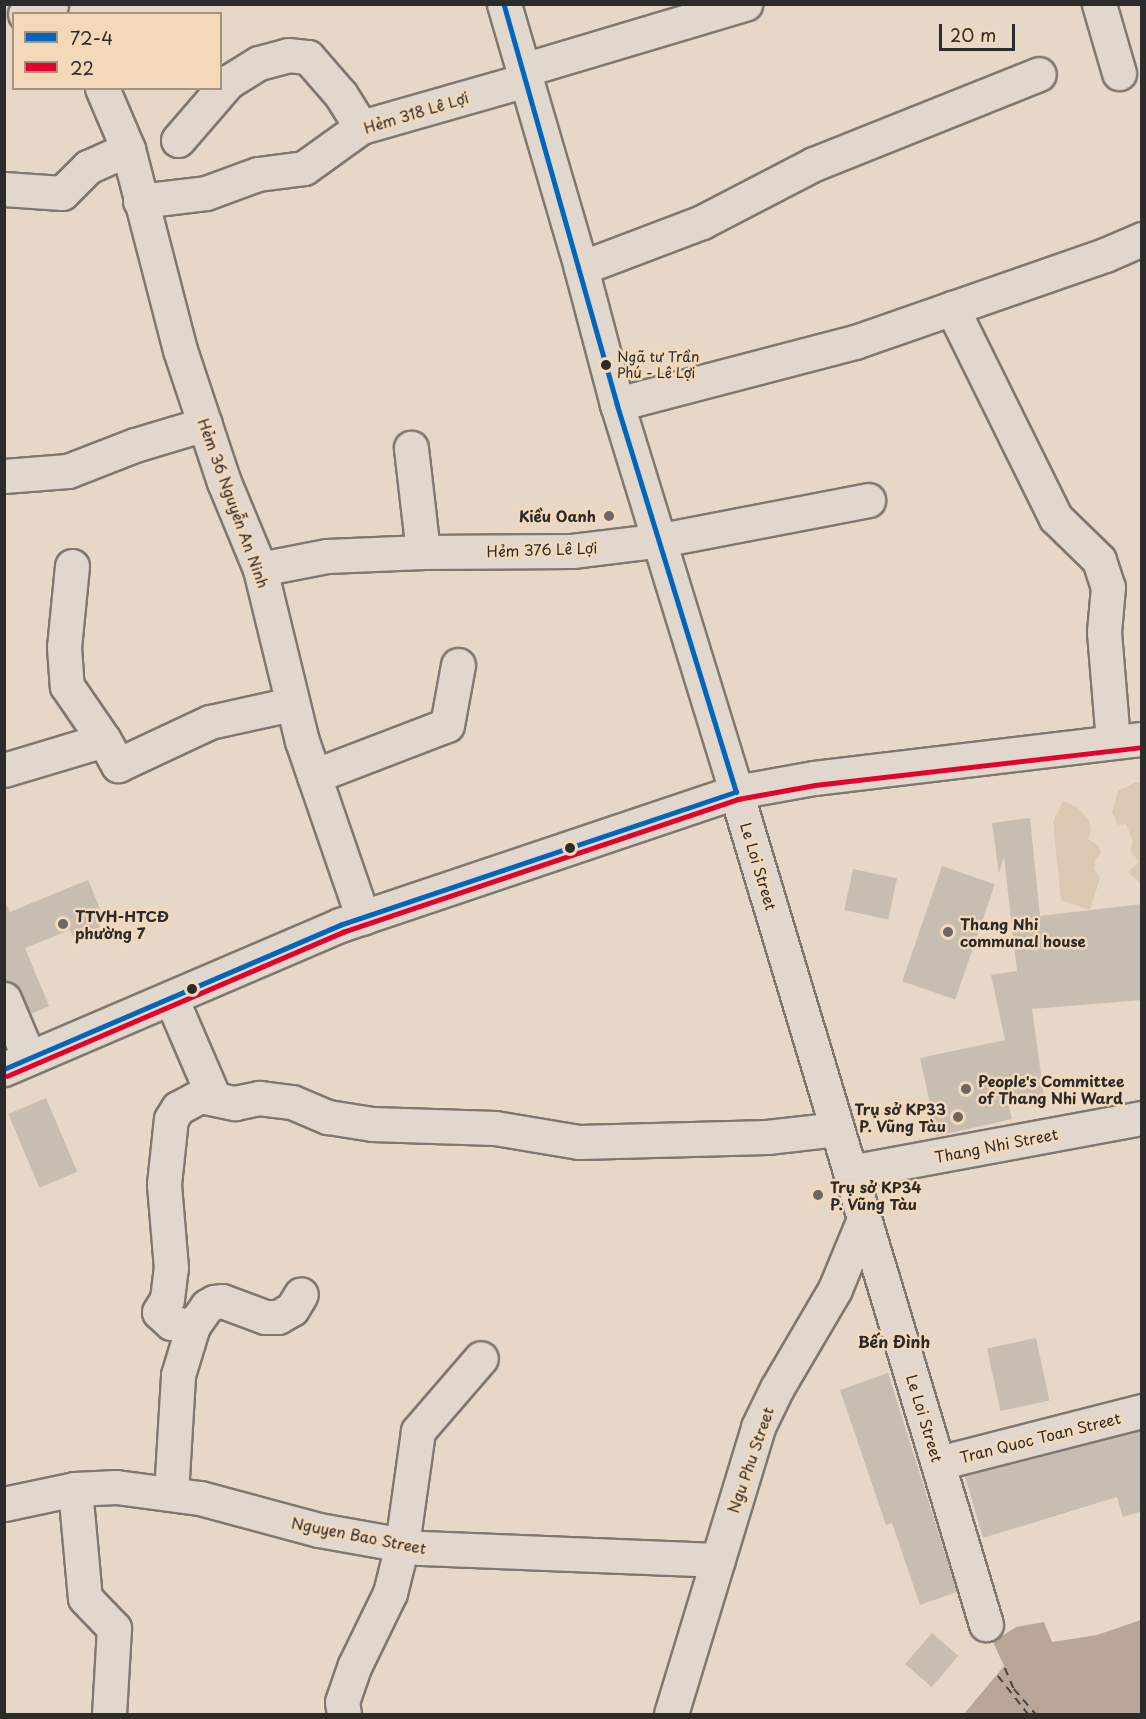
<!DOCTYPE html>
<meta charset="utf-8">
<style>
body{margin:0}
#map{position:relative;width:1146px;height:1719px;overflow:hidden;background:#e6d7c7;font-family:"Playpen Sans",sans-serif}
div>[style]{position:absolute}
.green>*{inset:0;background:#dbc8b3}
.water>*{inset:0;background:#b8a796}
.ferry>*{height:1.5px;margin-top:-0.75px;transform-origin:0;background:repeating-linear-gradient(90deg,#494540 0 8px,transparent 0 14px)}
.building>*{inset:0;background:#c7bdb1;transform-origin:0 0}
.roads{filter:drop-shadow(2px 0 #7f7871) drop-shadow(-2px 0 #7f7871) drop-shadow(0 2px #7f7871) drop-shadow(0 -2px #7f7871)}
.minor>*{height:33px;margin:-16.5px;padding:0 16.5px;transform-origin:16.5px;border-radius:16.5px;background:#e1d7cc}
.major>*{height:33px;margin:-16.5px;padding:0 16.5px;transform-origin:16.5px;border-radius:16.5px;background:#e1d7cc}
.bus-1>*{height:4.5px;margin:-2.25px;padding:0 2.25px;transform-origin:2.25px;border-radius:2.25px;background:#0065bd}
.bus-2>*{height:4.5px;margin:-2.25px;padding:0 2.25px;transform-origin:2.25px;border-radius:2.25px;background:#e4002b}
.dots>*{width:16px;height:16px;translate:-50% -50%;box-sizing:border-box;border:3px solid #f3d8ba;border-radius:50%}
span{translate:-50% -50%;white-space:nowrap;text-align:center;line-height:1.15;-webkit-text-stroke:5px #f3d8ba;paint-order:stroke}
.bus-label{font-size:14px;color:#2b2b2b}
.left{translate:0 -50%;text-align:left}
.street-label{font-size:15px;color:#2b2b2b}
.poi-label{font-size:15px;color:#2b2b2b;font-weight:700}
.right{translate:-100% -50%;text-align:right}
.neighbourhood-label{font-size:16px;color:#2b2b2b;font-weight:700}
.frame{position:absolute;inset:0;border:6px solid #2b2b2b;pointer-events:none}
.legend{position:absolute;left:12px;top:12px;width:210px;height:78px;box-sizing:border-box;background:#f3d8ba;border:2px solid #a39381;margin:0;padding:8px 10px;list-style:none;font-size:18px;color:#2b2b2b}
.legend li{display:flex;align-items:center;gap:12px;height:30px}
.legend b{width:30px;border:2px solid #a39381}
.scale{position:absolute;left:939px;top:24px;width:76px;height:27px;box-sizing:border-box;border:3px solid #2b2b2b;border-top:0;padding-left:8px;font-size:18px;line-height:21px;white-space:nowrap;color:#2b2b2b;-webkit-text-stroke:4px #f3d8ba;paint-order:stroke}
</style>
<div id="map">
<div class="green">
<i style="clip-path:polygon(1136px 782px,1141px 782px,1141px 884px,1128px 872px,1139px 862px,1130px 850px,1133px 842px,1126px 824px,1118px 825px,1112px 812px,1118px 791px)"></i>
<i style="clip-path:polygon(1063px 801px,1078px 808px,1088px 819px,1091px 829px,1088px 839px,1099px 846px,1101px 853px,1096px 859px,1094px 869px,1100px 878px,1090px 910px,1061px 900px,1053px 822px)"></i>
</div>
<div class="water">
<i style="clip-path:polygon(1141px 1620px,1141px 1714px,964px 1714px,1004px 1666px,993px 1642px,1016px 1627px,1044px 1622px,1052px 1642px,1097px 1635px)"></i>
</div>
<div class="ferry">
<i style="left:1005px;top:1668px;width:23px;rotate:67deg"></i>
<i style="left:1014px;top:1689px;width:33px;rotate:49deg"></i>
<i style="left:998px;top:1676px;width:48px;rotate:51.7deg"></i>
</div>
<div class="building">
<i style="clip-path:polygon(1030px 818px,1040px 916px,1142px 904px,1142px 1000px,1032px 1009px,1044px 1097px,1008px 1102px,1012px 1119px,937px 1136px,920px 1058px,1005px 1040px,991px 975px,1017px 971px,1004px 857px,999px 873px,992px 823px)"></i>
<i style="left:942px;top:866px;width:56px;height:122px;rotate:19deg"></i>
<i style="left:853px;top:869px;width:45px;height:42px;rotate:12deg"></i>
<i style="clip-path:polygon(88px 880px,100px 909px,94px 911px,100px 927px,74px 938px,70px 930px,25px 948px,49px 1006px,31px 1014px,16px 984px,4px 981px,4px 900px,10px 912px)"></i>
<i style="left:46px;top:1098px;width:80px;height:41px;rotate:67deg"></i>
<i style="left:1036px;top:1338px;width:64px;height:50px;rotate:78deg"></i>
<i style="clip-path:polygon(888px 1373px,957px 1592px,920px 1605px,892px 1523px,886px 1525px,840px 1390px)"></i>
<i style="clip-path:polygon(1142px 1430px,1142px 1511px,1123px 1517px,1117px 1497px,983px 1538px,965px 1476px)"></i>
<i style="left:932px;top:1633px;width:35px;height:41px;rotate:41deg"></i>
</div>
<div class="roads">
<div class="minor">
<i style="left:1099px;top:4px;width:72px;rotate:73.8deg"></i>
<i style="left:25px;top:14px;width:28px;rotate:-21deg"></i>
<i style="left:523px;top:70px;width:232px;rotate:-16.6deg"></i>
<i style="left:102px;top:88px;width:66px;rotate:66.9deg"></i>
<i style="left:128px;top:149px;width:208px;rotate:75.5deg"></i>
<i style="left:180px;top:350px;width:139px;rotate:71.6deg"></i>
<i style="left:224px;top:482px;width:94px;rotate:67.5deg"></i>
<i style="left:260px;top:569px;width:177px;rotate:76.3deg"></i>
<i style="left:302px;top:741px;width:187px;rotate:71deg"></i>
<i style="left:178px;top:140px;width:77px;rotate:-49.2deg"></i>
<i style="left:228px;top:82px;width:36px;rotate:-32deg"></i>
<i style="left:259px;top:63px;width:30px;rotate:-15deg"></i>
<i style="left:288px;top:55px;width:20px;rotate:6deg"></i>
<i style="left:308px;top:57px;width:50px;rotate:49deg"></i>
<i style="left:341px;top:95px;width:38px;rotate:58deg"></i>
<i style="left:4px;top:189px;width:58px;rotate:3.9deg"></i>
<i style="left:62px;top:193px;width:37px;rotate:-45deg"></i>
<i style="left:88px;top:167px;width:44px;rotate:-24.2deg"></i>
<i style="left:140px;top:201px;width:66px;rotate:-6.9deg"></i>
<i style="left:206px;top:193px;width:55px;rotate:-20.1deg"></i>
<i style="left:258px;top:174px;width:46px;rotate:-7.4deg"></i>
<i style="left:304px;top:168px;width:70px;rotate:-35.7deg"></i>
<i style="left:361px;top:127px;width:172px;rotate:-15.9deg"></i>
<i style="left:581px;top:268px;width:129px;rotate:-20.8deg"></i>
<i style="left:702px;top:222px;width:126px;rotate:-27.4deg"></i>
<i style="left:814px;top:164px;width:242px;rotate:-21.8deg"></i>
<i style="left:952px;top:308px;width:234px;rotate:63.7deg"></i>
<i style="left:1056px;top:518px;width:60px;rotate:44.3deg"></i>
<i style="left:1099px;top:560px;width:28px;rotate:72deg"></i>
<i style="left:1108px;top:587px;width:45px;rotate:95.1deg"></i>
<i style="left:1104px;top:632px;width:110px;rotate:85.3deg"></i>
<i style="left:617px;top:404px;width:246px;rotate:-14.6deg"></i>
<i style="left:855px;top:342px;width:265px;rotate:-19.2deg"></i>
<i style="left:1105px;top:255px;width:40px;rotate:-23.4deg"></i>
<i style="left:4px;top:476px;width:64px;rotate:-4.5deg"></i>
<i style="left:68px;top:471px;width:72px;rotate:-21.2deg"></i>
<i style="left:135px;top:445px;width:73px;rotate:-16.7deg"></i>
<i style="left:423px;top:552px;width:149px;rotate:-0.4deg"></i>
<i style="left:572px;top:551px;width:90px;rotate:-7deg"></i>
<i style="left:661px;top:540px;width:211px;rotate:-10.9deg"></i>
<i style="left:72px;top:566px;width:81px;rotate:95.6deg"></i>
<i style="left:64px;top:647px;width:39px;rotate:86deg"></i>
<i style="left:67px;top:686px;width:65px;rotate:55.6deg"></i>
<i style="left:260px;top:569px;width:68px;rotate:-11deg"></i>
<i style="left:327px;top:556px;width:96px;rotate:-2.4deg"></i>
<i style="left:423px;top:552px;width:105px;rotate:-96.6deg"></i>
<i style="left:4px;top:770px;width:104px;rotate:-16.7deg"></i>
<i style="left:104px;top:740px;width:29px;rotate:61deg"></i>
<i style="left:118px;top:765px;width:102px;rotate:-25.1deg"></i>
<i style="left:210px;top:722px;width:83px;rotate:-12.5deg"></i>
<i style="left:314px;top:776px;width:142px;rotate:-21deg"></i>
<i style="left:447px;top:725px;width:61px;rotate:-79.6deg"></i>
<i style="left:736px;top:792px;width:869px;rotate:73.28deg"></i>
<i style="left:171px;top:998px;width:109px;rotate:66.7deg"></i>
<i style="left:4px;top:999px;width:64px;rotate:67deg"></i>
<i style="left:850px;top:1172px;width:297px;rotate:-10.5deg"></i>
<i style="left:193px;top:1326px;width:22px;rotate:-172deg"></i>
<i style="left:171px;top:1323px;width:16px;rotate:-137deg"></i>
<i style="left:159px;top:1312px;width:15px;rotate:-58deg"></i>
<i style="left:167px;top:1299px;width:31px;rotate:-83deg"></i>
<i style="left:171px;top:1268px;width:84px;rotate:-94.8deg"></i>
<i style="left:164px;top:1184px;width:65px;rotate:-83.9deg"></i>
<i style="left:171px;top:1119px;width:13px;rotate:-58deg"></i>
<i style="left:178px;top:1108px;width:26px;rotate:-28deg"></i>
<i style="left:201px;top:1096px;width:35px;rotate:12deg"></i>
<i style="left:235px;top:1103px;width:25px;rotate:-12deg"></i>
<i style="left:259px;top:1098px;width:33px;rotate:7deg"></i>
<i style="left:292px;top:1102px;width:39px;rotate:23deg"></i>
<i style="left:328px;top:1117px;width:45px;rotate:9deg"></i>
<i style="left:372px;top:1124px;width:123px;rotate:1.9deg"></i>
<i style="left:495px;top:1128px;width:85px;rotate:9.5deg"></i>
<i style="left:579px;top:1142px;width:188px;rotate:-1.5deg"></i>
<i style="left:767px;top:1137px;width:70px;rotate:-6.5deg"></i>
<i style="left:939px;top:1463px;width:210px;rotate:-14.4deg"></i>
<i style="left:75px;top:1489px;width:109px;rotate:84.8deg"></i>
<i style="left:85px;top:1598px;width:42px;rotate:46deg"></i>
<i style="left:114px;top:1628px;width:86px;rotate:93.3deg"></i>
<i style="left:171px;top:1494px;width:119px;rotate:-86.6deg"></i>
<i style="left:178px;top:1375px;width:51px;rotate:-73deg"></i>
<i style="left:193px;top:1326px;width:24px;rotate:-55deg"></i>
<i style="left:207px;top:1306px;width:8px;rotate:-30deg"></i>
<i style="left:214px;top:1302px;width:8px;rotate:-7deg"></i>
<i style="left:222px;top:1301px;width:46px;rotate:20.4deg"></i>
<i style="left:265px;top:1317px;width:13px"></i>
<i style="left:278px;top:1317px;width:16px;rotate:-30deg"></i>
<i style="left:292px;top:1309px;width:17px;rotate:-59deg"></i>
<i style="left:4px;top:1504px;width:73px;rotate:-11.9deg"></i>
<i style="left:75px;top:1489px;width:41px;rotate:-2.8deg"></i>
<i style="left:116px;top:1487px;width:85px;rotate:7.5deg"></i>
<i style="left:200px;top:1498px;width:123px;rotate:15.1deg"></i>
<i style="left:319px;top:1530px;width:103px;rotate:10.1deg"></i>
<i style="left:420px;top:1548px;width:298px;rotate:2.3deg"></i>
<i style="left:344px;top:1714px;width:12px;rotate:-99deg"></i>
<i style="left:342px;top:1702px;width:39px;rotate:-71deg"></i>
<i style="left:355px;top:1665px;width:80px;rotate:-64.1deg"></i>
<i style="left:390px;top:1593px;width:49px;rotate:-76deg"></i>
<i style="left:402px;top:1545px;width:115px;rotate:-82deg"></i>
<i style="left:418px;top:1431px;width:96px;rotate:-49.2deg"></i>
<i style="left:671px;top:1714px;width:300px;rotate:-73.1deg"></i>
<i style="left:758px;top:1427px;width:43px;rotate:-64deg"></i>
<i style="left:777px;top:1388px;width:115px;rotate:-59.6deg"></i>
<i style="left:835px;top:1289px;width:76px;rotate:-67.5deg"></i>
</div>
<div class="major">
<i style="left:504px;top:4px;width:275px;rotate:73.7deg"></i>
<i style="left:581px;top:268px;width:141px;rotate:75.2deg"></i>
<i style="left:617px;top:404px;width:406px;rotate:72.9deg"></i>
<i style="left:4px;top:1069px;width:366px;rotate:-23.2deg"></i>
<i style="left:340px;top:925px;width:418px;rotate:-18.6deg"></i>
<i style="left:736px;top:792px;width:79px;rotate:-10.2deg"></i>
<i style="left:814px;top:778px;width:330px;rotate:-6.8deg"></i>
</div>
</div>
<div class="bus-1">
<i style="left:504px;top:4px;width:416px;rotate:74.2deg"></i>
<i style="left:617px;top:404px;width:406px;rotate:72.9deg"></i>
<i style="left:4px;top:1069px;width:366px;rotate:-23.2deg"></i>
<i style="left:340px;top:925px;width:418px;rotate:-18.6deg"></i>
</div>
<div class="bus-2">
<i style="left:7px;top:1076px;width:366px;rotate:-23.2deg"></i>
<i style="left:343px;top:932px;width:417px;rotate:-18.6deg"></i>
<i style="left:738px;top:799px;width:78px;rotate:-10.3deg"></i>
<i style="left:815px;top:785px;width:329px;rotate:-6.6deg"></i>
</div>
<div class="dots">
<i style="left:606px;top:365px;background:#2b2b2b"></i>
<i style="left:609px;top:516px;background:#6c6762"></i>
<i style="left:570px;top:848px;background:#2b2b2b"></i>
<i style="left:63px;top:924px;background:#6c6762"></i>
<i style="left:948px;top:932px;background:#6c6762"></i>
<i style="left:192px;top:989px;background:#2b2b2b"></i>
<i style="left:966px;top:1089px;background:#6c6762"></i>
<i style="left:958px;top:1117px;background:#6c6762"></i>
<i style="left:818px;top:1195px;background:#6c6762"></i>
</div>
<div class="bus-label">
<span class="left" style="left:617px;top:365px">Ngã tư Trần<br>Phú - Lê Lợi</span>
</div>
<div class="street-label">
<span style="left:416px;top:112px;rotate:-17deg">Hẻm 318 Lê Lợi</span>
<span style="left:234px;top:503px;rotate:70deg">Hẻm 36 Nguyễn An Ninh</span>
<span style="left:542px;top:549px;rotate:-2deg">Hẻm 376 Lê Lợi</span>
<span style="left:759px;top:866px;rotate:73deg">Le Loi Street</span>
<span style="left:996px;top:1145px;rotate:-11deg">Thang Nhi Street</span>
<span style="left:925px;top:1418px;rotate:73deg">Le Loi Street</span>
<span style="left:1040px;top:1437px;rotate:-14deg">Tran Quoc Toan Street</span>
<span style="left:750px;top:1460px;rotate:-71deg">Ngu Phu Street</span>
<span style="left:359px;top:1535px;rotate:11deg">Nguyen Bao Street</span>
</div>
<div class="poi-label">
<span class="right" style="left:596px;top:516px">Kiều Oanh</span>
<span class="left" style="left:75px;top:924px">TTVH-HTCĐ<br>phường 7</span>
<span class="left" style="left:960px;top:932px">Thang Nhi<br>communal house</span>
<span class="left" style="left:978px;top:1089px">People's Committee<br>of Thang Nhi Ward</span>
<span class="right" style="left:946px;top:1117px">Trụ sở KP33<br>P. Vũng Tàu</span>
<span class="left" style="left:830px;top:1195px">Trụ sở KP34<br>P. Vũng Tàu</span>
</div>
<div class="neighbourhood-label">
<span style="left:894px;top:1341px">Bến Đình</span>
</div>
<div class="frame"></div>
<ul class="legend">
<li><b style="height:8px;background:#0065bd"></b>72-4</li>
<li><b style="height:8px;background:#e4002b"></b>22</li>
</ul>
<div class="scale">20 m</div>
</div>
